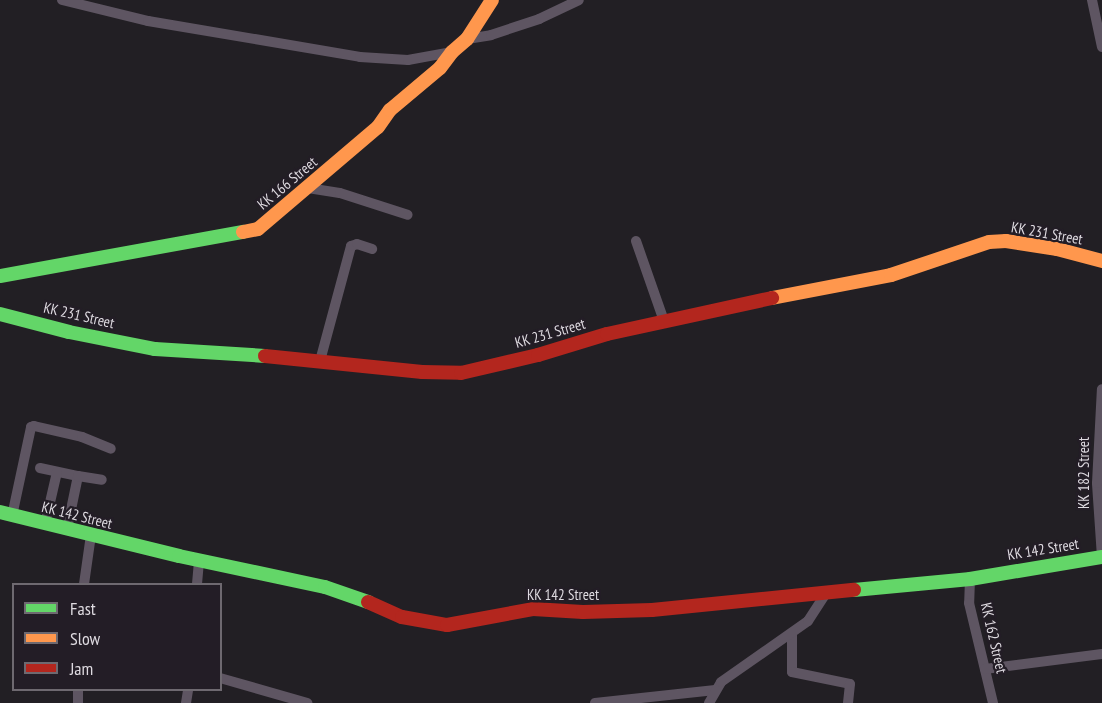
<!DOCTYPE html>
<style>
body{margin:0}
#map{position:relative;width:1102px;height:703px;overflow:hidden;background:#221f24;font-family:"PT Sans Narrow",sans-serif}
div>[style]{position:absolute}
.street>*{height:10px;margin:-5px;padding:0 5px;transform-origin:5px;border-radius:5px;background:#5e5562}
.fast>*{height:14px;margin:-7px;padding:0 7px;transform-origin:7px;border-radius:7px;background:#63d668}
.slow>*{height:14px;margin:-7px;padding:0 7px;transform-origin:7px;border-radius:7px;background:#ff974d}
.jam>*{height:14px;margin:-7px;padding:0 7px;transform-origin:7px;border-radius:7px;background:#b3261e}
span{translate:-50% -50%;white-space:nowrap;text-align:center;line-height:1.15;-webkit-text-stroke:4.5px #231d26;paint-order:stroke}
.street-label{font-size:15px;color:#dedae0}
.legend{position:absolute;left:12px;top:583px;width:210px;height:108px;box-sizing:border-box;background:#231d26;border:2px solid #6e6970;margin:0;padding:8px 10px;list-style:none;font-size:18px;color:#dedae0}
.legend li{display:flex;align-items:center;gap:12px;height:30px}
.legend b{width:30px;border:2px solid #6e6970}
</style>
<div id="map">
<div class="street">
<i style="left:62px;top:0;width:89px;rotate:13.7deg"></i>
<i style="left:148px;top:21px;width:215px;rotate:9.6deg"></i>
<i style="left:360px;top:57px;width:48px;rotate:3.6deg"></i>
<i style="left:408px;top:60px;width:45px;rotate:-10.3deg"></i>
<i style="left:1092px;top:0;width:48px;rotate:78deg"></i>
<i style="left:467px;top:39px;width:24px;rotate:-9deg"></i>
<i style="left:491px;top:35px;width:51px;rotate:-18.4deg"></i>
<i style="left:539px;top:19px;width:44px;rotate:-25.4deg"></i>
<i style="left:308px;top:188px;width:32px;rotate:9deg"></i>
<i style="left:340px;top:193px;width:71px;rotate:17.9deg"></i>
<i style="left:636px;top:241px;width:85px;rotate:70.7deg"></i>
<i style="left:320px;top:361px;width:119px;rotate:-74.9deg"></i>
<i style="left:351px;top:246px;width:6px;rotate:-18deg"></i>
<i style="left:357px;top:244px;width:16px;rotate:18deg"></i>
<i style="left:40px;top:468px;width:39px;rotate:12deg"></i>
<i style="left:12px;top:516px;width:91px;rotate:-77.9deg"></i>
<i style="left:31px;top:427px;width:3px;rotate:-18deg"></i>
<i style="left:34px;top:426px;width:49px;rotate:12.9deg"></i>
<i style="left:82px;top:437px;width:31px;rotate:22deg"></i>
<i style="left:45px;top:524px;width:53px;rotate:-77deg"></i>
<i style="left:67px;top:529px;width:54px;rotate:-78.3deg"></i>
<i style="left:78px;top:476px;width:24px;rotate:9deg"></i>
<i style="left:1102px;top:557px;width:74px;rotate:-93.9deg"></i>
<i style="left:1097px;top:483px;width:94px;rotate:-87deg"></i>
<i style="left:970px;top:579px;width:24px;rotate:92deg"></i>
<i style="left:969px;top:603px;width:103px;rotate:76.5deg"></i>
<i style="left:84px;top:584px;width:49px;rotate:-81.9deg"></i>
<i style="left:197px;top:584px;width:25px;rotate:-85deg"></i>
<i style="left:792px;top:633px;width:39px;rotate:90deg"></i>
<i style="left:792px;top:672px;width:59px;rotate:11.7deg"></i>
<i style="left:850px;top:684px;width:19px;rotate:96deg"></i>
<i style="left:985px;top:669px;width:118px;rotate:-7.3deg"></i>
<i style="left:220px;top:678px;width:91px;rotate:16deg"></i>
<i style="left:78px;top:690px;width:13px;rotate:90deg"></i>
<i style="left:186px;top:703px;width:13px;rotate:-81deg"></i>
<i style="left:595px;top:703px;width:121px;rotate:-6.2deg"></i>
<i style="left:709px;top:703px;width:24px;rotate:-60deg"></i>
<i style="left:721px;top:682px;width:106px;rotate:-35deg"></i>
<i style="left:808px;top:621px;width:33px;rotate:-57deg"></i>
</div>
<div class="fast">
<i style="left:0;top:276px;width:247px;rotate:-10.3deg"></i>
<i style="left:0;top:314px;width:71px;rotate:14.6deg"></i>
<i style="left:69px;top:332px;width:88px;rotate:11.2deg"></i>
<i style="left:155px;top:349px;width:110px;rotate:3.6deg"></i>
<i style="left:0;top:512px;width:184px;rotate:13.8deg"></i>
<i style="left:179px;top:556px;width:149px;rotate:12deg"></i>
<i style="left:325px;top:587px;width:46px;rotate:19.2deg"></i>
<i style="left:854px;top:590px;width:117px;rotate:-5.4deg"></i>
<i style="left:970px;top:579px;width:134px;rotate:-9.5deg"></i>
</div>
<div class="slow">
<i style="left:243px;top:232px;width:15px;rotate:-11deg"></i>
<i style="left:258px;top:229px;width:157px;rotate:-40.4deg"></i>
<i style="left:378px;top:127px;width:21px;rotate:-55deg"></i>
<i style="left:390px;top:110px;width:65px;rotate:-40deg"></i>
<i style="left:440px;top:68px;width:20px;rotate:-53deg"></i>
<i style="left:452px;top:52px;width:20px;rotate:-41deg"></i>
<i style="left:467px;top:39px;width:46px;rotate:-57.3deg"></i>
<i style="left:772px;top:298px;width:121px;rotate:-10.9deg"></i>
<i style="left:891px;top:275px;width:103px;rotate:-18.6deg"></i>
<i style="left:989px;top:242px;width:17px;rotate:-3deg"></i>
<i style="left:1006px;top:241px;width:52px;rotate:8.9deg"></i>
<i style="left:1057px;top:249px;width:47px;rotate:14.9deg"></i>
</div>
<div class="jam">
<i style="left:265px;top:356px;width:158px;rotate:5.8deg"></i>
<i style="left:422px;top:372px;width:39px;rotate:1deg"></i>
<i style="left:461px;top:373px;width:79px;rotate:-13.2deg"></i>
<i style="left:538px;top:355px;width:72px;rotate:-16.9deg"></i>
<i style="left:607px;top:334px;width:169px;rotate:-12.3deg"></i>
<i style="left:368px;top:602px;width:37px;rotate:24deg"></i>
<i style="left:402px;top:617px;width:46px;rotate:10.1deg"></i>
<i style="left:447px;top:625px;width:87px;rotate:-10.5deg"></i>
<i style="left:533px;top:609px;width:50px;rotate:3.4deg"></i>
<i style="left:583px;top:612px;width:69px;rotate:-1.7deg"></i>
<i style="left:652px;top:610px;width:203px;rotate:-5.7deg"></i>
</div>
<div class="street-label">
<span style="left:287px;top:183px;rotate:-40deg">KK 166 Street</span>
<span style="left:1047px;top:233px;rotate:10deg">KK 231 Street</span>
<span style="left:79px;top:315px;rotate:13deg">KK 231 Street</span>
<span style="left:550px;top:333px;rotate:-16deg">KK 231 Street</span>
<span style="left:1084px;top:473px;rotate:-90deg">KK 182 Street</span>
<span style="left:77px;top:515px;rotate:14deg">KK 142 Street</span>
<span style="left:1043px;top:549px;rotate:-9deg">KK 142 Street</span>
<span style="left:563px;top:595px">KK 142 Street</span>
<span style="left:994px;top:638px;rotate:77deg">KK 162 Street</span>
</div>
<ul class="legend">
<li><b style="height:8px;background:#63d668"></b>Fast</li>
<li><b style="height:8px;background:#ff974d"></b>Slow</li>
<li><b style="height:8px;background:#b3261e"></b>Jam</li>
</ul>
</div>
